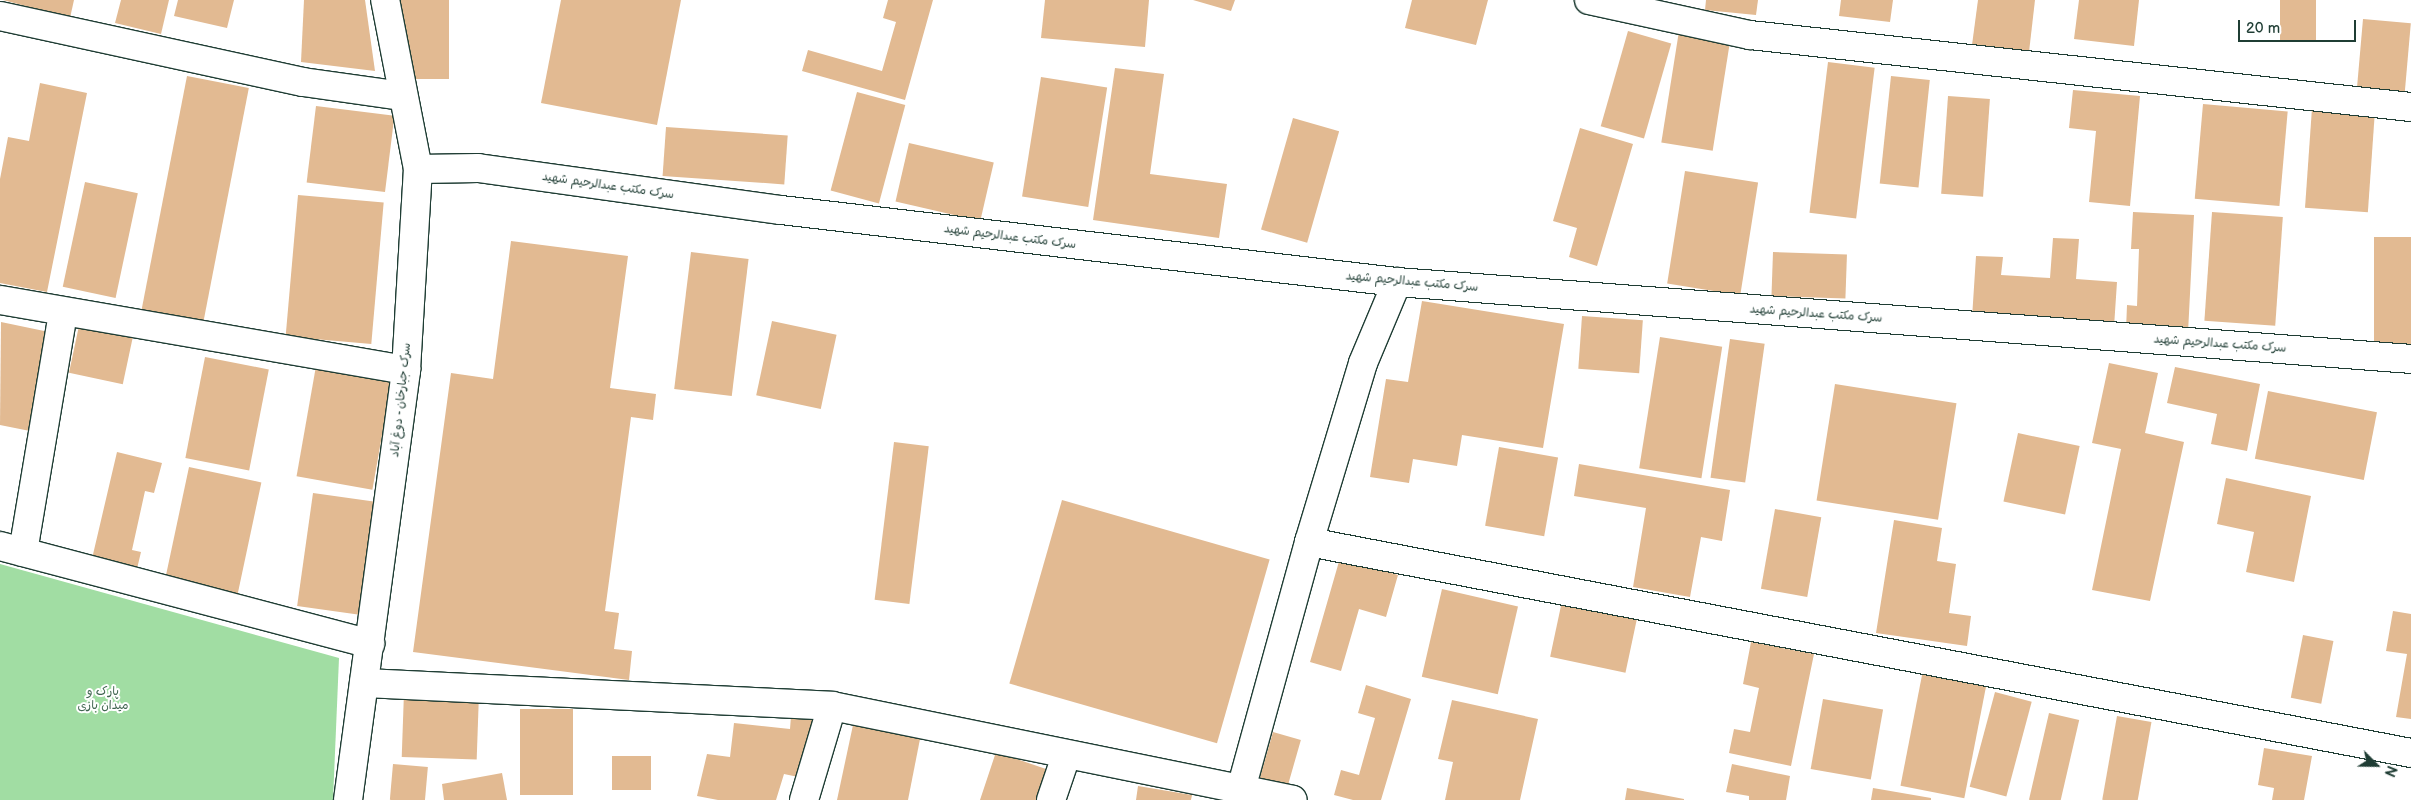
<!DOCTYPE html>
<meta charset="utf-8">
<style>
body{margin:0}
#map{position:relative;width:2411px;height:800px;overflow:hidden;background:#fff;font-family:"Balsamiq Sans","Playpen Sans Arabic",sans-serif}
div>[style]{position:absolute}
.green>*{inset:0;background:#a1dda3}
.building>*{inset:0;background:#e2ba92;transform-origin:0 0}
.roads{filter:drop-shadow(1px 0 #1f3d34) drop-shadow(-1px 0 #1f3d34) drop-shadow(0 1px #1f3d34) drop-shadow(0 -1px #1f3d34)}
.minor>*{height:28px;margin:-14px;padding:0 14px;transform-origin:14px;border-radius:14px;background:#fff}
span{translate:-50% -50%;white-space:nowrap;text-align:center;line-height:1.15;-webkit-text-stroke:4px #fff;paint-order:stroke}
.street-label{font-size:12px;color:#1f3d34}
.park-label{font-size:12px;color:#406550}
.north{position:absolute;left:2351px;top:740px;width:50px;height:50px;-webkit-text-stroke:4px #fff;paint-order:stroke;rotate:113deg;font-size:14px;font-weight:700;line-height:20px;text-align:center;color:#1f3d34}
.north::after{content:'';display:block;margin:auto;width:18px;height:22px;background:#1f3d34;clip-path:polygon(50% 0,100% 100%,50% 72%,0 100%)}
.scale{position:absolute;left:2238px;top:20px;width:118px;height:22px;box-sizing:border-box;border:2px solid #1f3d34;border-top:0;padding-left:6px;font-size:15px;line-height:18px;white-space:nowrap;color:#1f3d34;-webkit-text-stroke:4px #fff;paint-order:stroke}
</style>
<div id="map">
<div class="green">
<i style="clip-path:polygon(0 564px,339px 658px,333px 800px,0 800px)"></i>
</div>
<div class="building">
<i style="clip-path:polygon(3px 0,74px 0,70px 18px)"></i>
<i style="clip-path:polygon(121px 0,169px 0,161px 34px,115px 23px)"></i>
<i style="clip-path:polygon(178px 0,234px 0,227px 28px,174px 16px)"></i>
<i style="clip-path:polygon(304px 0,365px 0,375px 71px,301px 62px)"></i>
<i style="left:400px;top:0;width:49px;height:79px"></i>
<i style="clip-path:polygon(561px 0,681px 0,657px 125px,541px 103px)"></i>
<i style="clip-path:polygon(888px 0,933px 0,905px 100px,802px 71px,808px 50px,882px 71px,896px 22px,883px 18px)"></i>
<i style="clip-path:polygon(1045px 0,1149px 0,1145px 47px,1041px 38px)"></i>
<i style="clip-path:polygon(1193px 0,1235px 0,1231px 11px)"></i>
<i style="clip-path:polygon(1412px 0,1488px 0,1476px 45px,1405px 28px)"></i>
<i style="clip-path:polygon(1706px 0,1758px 0,1756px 15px,1705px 10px)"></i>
<i style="clip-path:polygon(1841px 0,1893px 0,1890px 22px,1839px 16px)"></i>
<i style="clip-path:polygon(1978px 0,2035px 0,2029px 52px,1972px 45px)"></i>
<i style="clip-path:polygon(2079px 0,2139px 0,2134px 46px,2074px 39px)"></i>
<i style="left:2280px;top:0;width:36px;height:41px"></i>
<i style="left:2363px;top:19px;width:48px;height:74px;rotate:5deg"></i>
<i style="left:1628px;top:31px;width:45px;height:99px;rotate:16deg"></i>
<i style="left:1679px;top:31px;width:52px;height:113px;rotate:9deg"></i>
<i style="left:1828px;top:62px;width:47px;height:152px;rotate:7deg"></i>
<i style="clip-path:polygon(1115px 68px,1164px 74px,1150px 174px,1227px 184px,1219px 238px,1093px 220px)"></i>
<i style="left:187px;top:76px;width:63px;height:238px;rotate:11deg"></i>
<i style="left:1891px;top:76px;width:39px;height:108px;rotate:6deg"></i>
<i style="left:1041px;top:77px;width:67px;height:121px;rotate:9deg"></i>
<i style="clip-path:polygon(40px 83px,87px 93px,47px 292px,0 283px,0 179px,8px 137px,29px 141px)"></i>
<i style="clip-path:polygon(2073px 90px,2140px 96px,2130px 206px,2089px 202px,2096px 131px,2069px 128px)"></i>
<i style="left:857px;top:92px;width:50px;height:102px;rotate:15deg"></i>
<i style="left:1948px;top:96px;width:42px;height:98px;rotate:4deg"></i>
<i style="left:2203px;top:104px;width:85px;height:95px;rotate:5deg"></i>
<i style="left:316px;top:106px;width:79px;height:77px;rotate:7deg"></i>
<i style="left:2312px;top:108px;width:63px;height:100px;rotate:4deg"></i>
<i style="left:1293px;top:118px;width:48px;height:116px;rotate:16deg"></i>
<i style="left:666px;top:127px;width:122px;height:49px;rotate:4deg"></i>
<i style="clip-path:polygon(1580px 128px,1633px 144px,1597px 266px,1569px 257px,1577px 228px,1553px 221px)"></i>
<i style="left:909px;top:143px;width:87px;height:60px;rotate:13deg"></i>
<i style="left:1685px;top:171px;width:74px;height:114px;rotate:9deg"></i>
<i style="left:85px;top:182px;width:54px;height:107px;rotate:12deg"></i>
<i style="left:298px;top:195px;width:86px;height:142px;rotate:5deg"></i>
<i style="clip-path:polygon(2133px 212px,2194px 215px,2188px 333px,2126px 330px,2127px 305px,2137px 306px,2139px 249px,2131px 249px)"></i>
<i style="left:2212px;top:212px;width:71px;height:109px;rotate:4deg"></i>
<i style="left:2374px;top:237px;width:37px;height:118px"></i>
<i style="clip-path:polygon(2053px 238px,2079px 239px,2076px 279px,2117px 282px,2114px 327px,1972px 318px,1976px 256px,2003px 257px,2001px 275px,2050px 278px)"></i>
<i style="clip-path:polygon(511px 241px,628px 256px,610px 388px,656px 394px,653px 420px,631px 417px,605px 611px,619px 613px,614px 649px,632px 651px,629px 680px,413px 652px,451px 373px,493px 379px)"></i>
<i style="left:691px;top:252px;width:58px;height:138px;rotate:7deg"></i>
<i style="left:1773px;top:252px;width:74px;height:44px;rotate:2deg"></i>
<i style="clip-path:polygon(1422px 301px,1564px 324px,1543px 448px,1462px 435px,1457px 466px,1413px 459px,1409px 483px,1370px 477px,1386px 379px,1408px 382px)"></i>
<i style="left:1582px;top:316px;width:61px;height:53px;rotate:4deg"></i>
<i style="left:80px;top:321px;width:55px;height:53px;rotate:12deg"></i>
<i style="left:772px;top:321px;width:66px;height:76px;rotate:12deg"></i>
<i style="clip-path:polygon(1px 322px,49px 332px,30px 431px,0 425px)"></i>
<i style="left:1660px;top:337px;width:63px;height:133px;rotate:9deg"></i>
<i style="left:1730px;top:339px;width:35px;height:140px;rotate:8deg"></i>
<i style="left:205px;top:357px;width:65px;height:103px;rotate:11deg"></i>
<i style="clip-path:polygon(2109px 363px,2158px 373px,2145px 433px,2184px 442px,2150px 601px,2092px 590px,2121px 449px,2092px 443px)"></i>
<i style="left:316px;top:366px;width:77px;height:112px;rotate:10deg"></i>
<i style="clip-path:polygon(2175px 367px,2260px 384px,2247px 451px,2211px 444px,2217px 414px,2167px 403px)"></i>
<i style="left:1835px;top:384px;width:123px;height:118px;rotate:9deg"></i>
<i style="left:2268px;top:391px;width:111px;height:69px;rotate:11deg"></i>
<i style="left:2018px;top:433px;width:63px;height:70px;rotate:12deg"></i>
<i style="left:894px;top:442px;width:35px;height:159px;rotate:7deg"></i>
<i style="left:1499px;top:447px;width:60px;height:80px;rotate:10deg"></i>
<i style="clip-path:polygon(117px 452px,162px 463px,154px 493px,145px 491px,132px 550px,141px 552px,136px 573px,91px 563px)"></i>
<i style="clip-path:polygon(1579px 464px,1730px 490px,1722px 541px,1701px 537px,1690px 597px,1633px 587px,1646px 508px,1574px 496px)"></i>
<i style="left:189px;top:467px;width:74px;height:122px;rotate:12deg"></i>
<i style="clip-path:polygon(2226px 478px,2311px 496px,2294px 582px,2246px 572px,2254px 532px,2217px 524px)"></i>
<i style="left:313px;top:493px;width:63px;height:114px;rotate:8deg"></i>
<i style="left:1062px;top:500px;width:216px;height:191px;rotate:16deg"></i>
<i style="left:1775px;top:509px;width:47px;height:81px;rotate:10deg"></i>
<i style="clip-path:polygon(1894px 520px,1942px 528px,1937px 561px,1956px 564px,1949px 613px,1971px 616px,1967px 646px,1876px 633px)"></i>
<i style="clip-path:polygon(1340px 558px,1398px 575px,1386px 617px,1359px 609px,1341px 671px,1310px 662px)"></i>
<i style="left:1442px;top:589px;width:78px;height:90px;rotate:13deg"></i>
<i style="left:1562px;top:601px;width:77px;height:57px;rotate:12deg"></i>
<i style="clip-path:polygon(2393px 611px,2411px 614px,2411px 719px,2396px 717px,2407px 654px,2386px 651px)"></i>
<i style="left:2303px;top:635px;width:31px;height:64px;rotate:11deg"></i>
<i style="clip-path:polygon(1751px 642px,1814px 654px,1791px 766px,1729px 753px,1734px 729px,1750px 732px,1759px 688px,1743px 684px)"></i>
<i style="left:1923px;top:670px;width:65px;height:118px;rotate:11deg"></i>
<i style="clip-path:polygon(1366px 685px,1411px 699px,1381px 800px,1353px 800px,1334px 795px,1341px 770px,1359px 775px,1375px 718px,1358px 713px)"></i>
<i style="left:404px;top:692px;width:75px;height:65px;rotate:2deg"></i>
<i style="left:1995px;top:692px;width:38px;height:98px;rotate:15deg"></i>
<i style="left:1823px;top:699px;width:61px;height:71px;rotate:10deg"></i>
<i style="clip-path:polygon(1452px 700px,1538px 719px,1520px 800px,1445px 800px,1453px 762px,1438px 759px)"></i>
<i style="left:573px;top:709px;width:86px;height:53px;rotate:90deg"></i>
<i style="left:2049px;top:713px;width:31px;height:89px;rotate:13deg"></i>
<i style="clip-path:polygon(791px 716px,821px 720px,803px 778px,784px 774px,776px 800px,718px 800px,697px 796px,707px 754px,730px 757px,734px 723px,790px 729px)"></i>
<i style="left:2117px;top:716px;width:35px;height:85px;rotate:10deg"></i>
<i style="clip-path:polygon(853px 725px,920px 739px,908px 800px,837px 800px)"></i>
<i style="left:1273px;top:732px;width:29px;height:54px;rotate:16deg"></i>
<i style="clip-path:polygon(2264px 748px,2312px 756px,2304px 800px,2272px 800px,2274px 788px,2258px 785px)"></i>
<i style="clip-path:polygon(996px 752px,1046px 769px,1036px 800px,980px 800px)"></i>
<i style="left:651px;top:756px;width:34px;height:39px;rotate:90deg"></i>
<i style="left:393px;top:764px;width:35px;height:36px;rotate:5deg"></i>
<i style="clip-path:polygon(1732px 764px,1790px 776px,1786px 800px,1749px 800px,1749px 796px,1726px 792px)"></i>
<i style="clip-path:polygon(502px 773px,507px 800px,444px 800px,442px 784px)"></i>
<i style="clip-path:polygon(1138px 786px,1192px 795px,1191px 800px,1136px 800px)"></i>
<i style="clip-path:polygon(1627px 788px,1684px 799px,1684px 800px,1625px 800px)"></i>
<i style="clip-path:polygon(1873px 788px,1931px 798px,1931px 800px,1871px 800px)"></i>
</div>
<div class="roads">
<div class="minor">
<i style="left:1589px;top:0;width:165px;rotate:12.3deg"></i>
<i style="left:1750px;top:35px;width:665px;rotate:6.22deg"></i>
<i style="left:0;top:16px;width:310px;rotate:12.3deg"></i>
<i style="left:303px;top:82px;width:101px;rotate:8deg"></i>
<i style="left:418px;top:169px;width:60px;rotate:-1deg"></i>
<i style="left:478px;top:168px;width:306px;rotate:7.9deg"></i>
<i style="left:781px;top:210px;width:620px;rotate:6.67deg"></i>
<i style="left:1397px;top:282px;width:1017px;rotate:4.34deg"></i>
<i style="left:0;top:300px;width:412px;rotate:9.8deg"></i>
<i style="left:1309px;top:542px;width:1122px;rotate:10.84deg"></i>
<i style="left:0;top:546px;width:383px;rotate:14.8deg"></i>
<i style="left:23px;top:552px;width:242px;rotate:-80.5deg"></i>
<i style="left:364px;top:683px;width:469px;rotate:2.8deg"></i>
<i style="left:832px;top:706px;width:470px;rotate:11.5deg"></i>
<i style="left:348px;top:800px;width:434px;rotate:-82.3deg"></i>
<i style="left:406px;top:370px;width:201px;rotate:-86.6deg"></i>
<i style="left:418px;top:169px;width:172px;rotate:-101deg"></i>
<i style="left:804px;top:800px;width:98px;rotate:-73.4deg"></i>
<i style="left:1051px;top:800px;width:46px;rotate:-71.2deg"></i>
<i style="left:1238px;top:800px;width:268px;rotate:-74.6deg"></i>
<i style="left:1309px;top:542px;width:187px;rotate:-73.2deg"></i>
<i style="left:1363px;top:363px;width:88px;rotate:-67.2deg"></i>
</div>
</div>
<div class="street-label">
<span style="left:608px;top:186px;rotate:8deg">سرک مکتب عبدالرحیم شهید</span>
<span style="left:1010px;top:237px;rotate:7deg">سرک مکتب عبدالرحیم شهید</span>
<span style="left:1412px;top:282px;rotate:5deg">سرک مکتب عبدالرحیم شهید</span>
<span style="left:1816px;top:314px;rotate:4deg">سرک مکتب عبدالرحیم شهید</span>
<span style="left:2220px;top:344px;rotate:4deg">سرک مکتب عبدالرحیم شهید</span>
<span style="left:401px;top:400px;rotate:-84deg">سرک جبارخان - دوغ آباد</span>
</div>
<div class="park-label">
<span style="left:103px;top:699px">پارک و<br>میدان بازی</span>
</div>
<div class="north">N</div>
<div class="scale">20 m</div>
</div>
